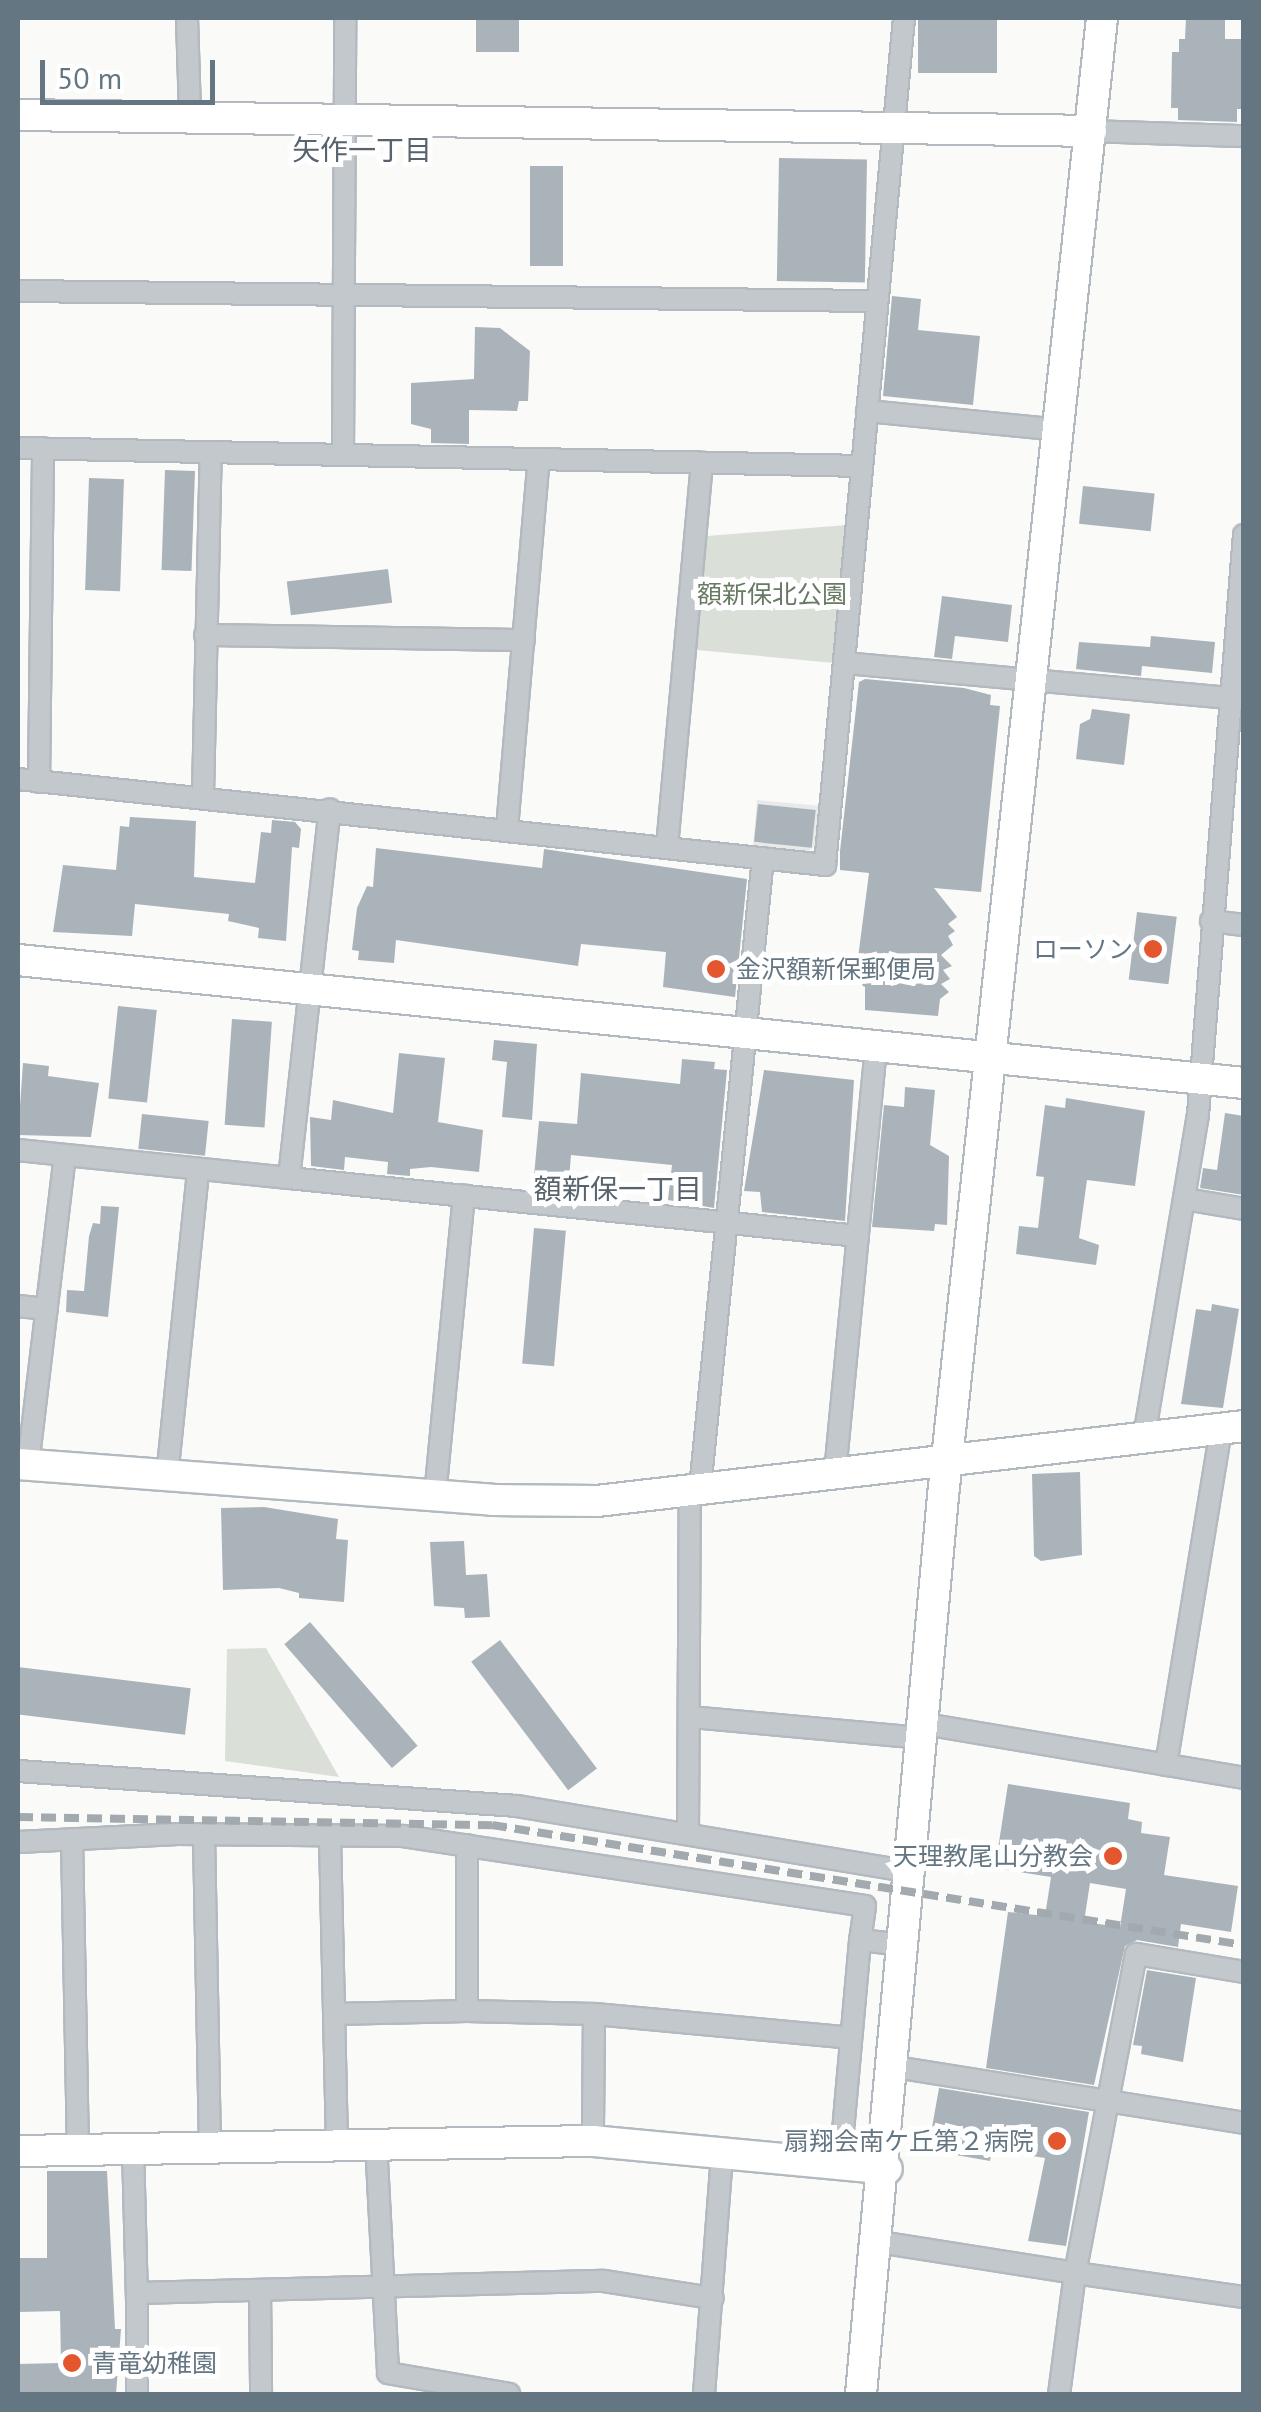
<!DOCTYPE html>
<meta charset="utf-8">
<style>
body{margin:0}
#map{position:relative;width:1261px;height:2412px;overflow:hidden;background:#fafaf8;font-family:"PT Sans","Noto Sans JP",sans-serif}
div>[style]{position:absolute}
.built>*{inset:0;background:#e8e9e9}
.green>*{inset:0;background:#dadfd7}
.building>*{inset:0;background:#aab3b9;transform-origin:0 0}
.roads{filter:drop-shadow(2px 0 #b3babf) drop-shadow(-2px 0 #b3babf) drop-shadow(0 2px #b3babf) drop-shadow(0 -2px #b3babf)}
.street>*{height:20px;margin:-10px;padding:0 10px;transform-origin:10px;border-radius:10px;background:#c3c8cc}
.secondary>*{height:30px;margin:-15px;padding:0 15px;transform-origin:15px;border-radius:15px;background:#fff}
.rail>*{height:8px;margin-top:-4px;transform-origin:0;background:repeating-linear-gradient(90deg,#a2aab0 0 15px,transparent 0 23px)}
.dots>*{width:28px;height:28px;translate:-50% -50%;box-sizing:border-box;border:5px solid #fff;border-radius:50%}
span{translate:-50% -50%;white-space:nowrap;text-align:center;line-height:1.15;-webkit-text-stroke:10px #fff;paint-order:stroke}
.park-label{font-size:25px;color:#687a64}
.poi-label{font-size:25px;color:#657683}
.right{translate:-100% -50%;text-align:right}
.left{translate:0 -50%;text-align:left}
.neighbourhood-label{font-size:28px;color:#57646e}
.frame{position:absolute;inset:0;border:20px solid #657683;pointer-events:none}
.scale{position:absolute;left:40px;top:60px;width:175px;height:45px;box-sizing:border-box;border:5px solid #657683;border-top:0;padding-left:12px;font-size:30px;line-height:35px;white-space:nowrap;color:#657683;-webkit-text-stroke:8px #fff;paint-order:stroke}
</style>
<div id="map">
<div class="built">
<i style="clip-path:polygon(757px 800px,821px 806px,818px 843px,807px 852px,753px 846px)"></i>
</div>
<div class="green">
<i style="clip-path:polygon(847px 525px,834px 663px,697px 650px,707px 536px)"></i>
<i style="clip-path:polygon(266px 1648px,339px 1777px,225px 1761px,227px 1649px)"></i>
</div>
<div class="building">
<i style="left:476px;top:18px;width:43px;height:34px"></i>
<i style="left:918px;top:18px;width:79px;height:55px"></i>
<i style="clip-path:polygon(1186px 18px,1225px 18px,1225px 39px,1244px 39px,1244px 109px,1237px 109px,1237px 122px,1178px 120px,1178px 108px,1171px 108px,1172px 52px,1179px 52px,1179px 39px,1185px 39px)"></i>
<i style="left:779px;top:158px;width:88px;height:123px;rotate:1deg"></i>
<i style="left:530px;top:166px;width:33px;height:100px"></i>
<i style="clip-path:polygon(892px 296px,921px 299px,918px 330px,980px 336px,973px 405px,883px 396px)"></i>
<i style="clip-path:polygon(475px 327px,500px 328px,530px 351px,528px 401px,519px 401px,517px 411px,469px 410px,469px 444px,431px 443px,431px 429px,411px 424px,411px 383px,474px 379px)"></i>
<i style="left:165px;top:470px;width:30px;height:100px;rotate:2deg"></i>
<i style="left:89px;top:478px;width:35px;height:112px;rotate:2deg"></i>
<i style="left:1083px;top:486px;width:72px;height:38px;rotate:6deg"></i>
<i style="left:388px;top:569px;width:34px;height:102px;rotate:83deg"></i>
<i style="clip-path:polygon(942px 596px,1012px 605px,1008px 642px,955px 636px,952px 659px,934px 657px)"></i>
<i style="clip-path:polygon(1151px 636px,1215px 642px,1212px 673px,1142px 666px,1141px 676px,1076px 669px,1079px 642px,1150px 647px)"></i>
<i style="clip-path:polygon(865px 679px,964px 688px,991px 695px,990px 705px,1000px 706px,981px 892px,934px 888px,957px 917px,948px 924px,955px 931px,948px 936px,953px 945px,941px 955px,952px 966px,943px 970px,950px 979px,941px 984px,949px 992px,940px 999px,938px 1016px,865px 1010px,865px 987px,855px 981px,869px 873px,840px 870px,840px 851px,859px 682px)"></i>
<i style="clip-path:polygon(1092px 709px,1130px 714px,1124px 765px,1076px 759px,1080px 724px,1090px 719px)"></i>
<i style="left:758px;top:804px;width:58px;height:38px;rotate:6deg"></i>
<i style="clip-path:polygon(130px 817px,196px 821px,194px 877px,255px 883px,261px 832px,271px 833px,272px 820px,295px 822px,301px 829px,299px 848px,292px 847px,286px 941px,258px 938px,259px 928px,228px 921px,229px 914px,135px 904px,132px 936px,53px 932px,63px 865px,116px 870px,120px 826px,129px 827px)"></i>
<i style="clip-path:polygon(376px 848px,542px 868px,544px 849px,747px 879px,735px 997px,663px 987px,666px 952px,581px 944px,578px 966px,396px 940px,394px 963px,358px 960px,359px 951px,352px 950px,357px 908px,367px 886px,373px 887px)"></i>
<i style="left:1137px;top:912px;width:40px;height:68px;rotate:7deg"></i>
<i style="left:118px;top:1006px;width:39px;height:93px;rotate:6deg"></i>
<i style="left:232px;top:1019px;width:40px;height:106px;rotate:4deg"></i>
<i style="clip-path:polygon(494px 1040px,537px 1044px,532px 1120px,502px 1117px,507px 1062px,492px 1060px)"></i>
<i style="clip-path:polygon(399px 1053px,445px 1058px,438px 1122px,483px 1130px,479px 1172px,431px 1167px,410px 1169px,410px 1176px,387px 1174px,388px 1162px,345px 1157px,344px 1170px,311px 1166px,310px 1117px,331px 1120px,333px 1100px,393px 1113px)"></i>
<i style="clip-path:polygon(682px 1059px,715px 1062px,714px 1069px,727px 1070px,714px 1208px,668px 1200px,672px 1165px,571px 1155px,569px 1179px,534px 1176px,539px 1121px,577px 1124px,581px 1073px,680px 1084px)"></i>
<i style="clip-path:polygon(23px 1063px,49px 1066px,48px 1076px,99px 1083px,91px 1137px,18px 1135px)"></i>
<i style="clip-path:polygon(764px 1070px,854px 1080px,845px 1221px,762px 1212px,760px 1192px,744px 1191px)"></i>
<i style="clip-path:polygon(905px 1087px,935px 1090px,930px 1145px,949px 1156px,947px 1225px,935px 1224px,934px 1231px,872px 1227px,884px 1105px,904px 1107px)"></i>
<i style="clip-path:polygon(1066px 1098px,1145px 1111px,1135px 1186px,1087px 1180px,1079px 1238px,1099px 1245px,1096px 1265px,1016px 1254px,1019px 1226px,1038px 1228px,1044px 1177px,1036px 1176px,1045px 1105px,1065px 1108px)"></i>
<i style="clip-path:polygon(1225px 1113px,1244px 1116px,1244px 1195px,1200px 1188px,1203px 1168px,1217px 1170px)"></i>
<i style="left:142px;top:1114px;width:67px;height:35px;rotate:6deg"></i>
<i style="clip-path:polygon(101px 1206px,119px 1207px,108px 1317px,66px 1312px,67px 1290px,84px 1291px,89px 1236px,93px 1223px,100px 1224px)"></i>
<i style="left:534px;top:1228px;width:32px;height:136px;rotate:5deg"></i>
<i style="clip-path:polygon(1212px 1304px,1239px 1309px,1223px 1408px,1181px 1404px,1196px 1309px,1211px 1311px)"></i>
<i style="clip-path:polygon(1080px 1472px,1082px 1555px,1041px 1561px,1034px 1556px,1032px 1474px)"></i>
<i style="clip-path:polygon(264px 1507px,338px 1519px,336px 1539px,348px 1540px,344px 1602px,299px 1598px,299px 1593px,279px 1588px,223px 1590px,221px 1508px)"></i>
<i style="clip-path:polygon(464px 1541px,466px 1575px,487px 1574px,490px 1617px,465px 1618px,464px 1608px,434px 1606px,430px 1542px)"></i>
<i style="left:310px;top:1622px;width:164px;height:34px;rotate:49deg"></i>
<i style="left:500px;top:1640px;width:161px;height:36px;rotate:53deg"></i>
<i style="left:18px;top:1667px;width:174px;height:47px;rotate:7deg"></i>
<i style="clip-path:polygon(evenodd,1008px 1784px,1130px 1803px,1128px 1819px,1142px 1822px,1141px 1833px,1170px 1837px,1164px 1875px,1238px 1886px,1231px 1932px,1181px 1924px,1178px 1947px,1137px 1940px,1125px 1946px,1094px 2085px,986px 2068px,1008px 1912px,1045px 1916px,1051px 1877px,995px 1868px,1008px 1784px,1090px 1883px,1126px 1889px,1120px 1927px,1084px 1922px,1090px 1883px)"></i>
<i style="clip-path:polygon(1147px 1970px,1196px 1978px,1183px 2062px,1141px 2054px,1142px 2046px,1133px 2045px)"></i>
<i style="clip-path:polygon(939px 2088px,1089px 2112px,1066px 2246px,1028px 2241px,1045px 2158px,992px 2150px,990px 2161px,928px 2150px)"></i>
<i style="clip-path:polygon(47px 2171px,107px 2171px,115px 2329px,121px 2329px,116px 2394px,18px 2394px,18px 2364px,61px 2363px,60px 2311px,18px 2312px,18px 2258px,47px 2258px)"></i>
</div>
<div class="roads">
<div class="street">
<i style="left:187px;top:18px;width:95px;rotate:88.2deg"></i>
<i style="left:1091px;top:131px;width:153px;rotate:1.9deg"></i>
<i style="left:18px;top:291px;width:859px;rotate:0.67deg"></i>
<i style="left:867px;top:411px;width:195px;rotate:5.6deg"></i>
<i style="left:18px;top:448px;width:842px;rotate:1.22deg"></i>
<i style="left:343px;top:455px;width:437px;rotate:-89.7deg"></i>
<i style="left:205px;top:635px;width:319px;rotate:0.9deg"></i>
<i style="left:845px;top:663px;width:401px;rotate:5.2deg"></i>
<i style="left:18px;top:779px;width:812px;rotate:6.08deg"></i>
<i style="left:825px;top:865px;width:851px;rotate:-84.67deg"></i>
<i style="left:39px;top:782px;width:334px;rotate:-89.3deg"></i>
<i style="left:203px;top:794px;width:342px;rotate:-88.7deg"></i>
<i style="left:507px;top:829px;width:371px;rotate:-85.1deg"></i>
<i style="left:667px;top:847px;width:386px;rotate:-84.8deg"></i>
<i style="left:1211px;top:921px;width:33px;rotate:7deg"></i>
<i style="left:18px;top:1150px;width:272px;rotate:5.9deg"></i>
<i style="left:289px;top:1178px;width:371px;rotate:-83.7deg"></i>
<i style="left:289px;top:1178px;width:572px;rotate:5.82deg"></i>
<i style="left:1185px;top:1199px;width:60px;rotate:9.6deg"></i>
<i style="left:18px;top:1306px;width:29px;rotate:6deg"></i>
<i style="left:1144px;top:1437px;width:326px;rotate:-80.5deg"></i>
<i style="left:1198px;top:1115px;width:582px;rotate:-85.47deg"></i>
<i style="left:28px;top:1465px;width:312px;rotate:-83.2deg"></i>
<i style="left:835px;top:1473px;width:429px;rotate:-84.5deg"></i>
<i style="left:167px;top:1477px;width:308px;rotate:-84.2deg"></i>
<i style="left:700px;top:1489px;width:634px;rotate:-84.3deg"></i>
<i style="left:435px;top:1496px;width:302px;rotate:-84.5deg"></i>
<i style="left:691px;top:1717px;width:234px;rotate:5.2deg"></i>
<i style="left:925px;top:1724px;width:324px;rotate:9.6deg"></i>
<i style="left:1166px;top:1765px;width:341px;rotate:-80.7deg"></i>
<i style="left:18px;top:1771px;width:500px;rotate:4.01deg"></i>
<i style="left:517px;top:1806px;width:399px;rotate:9.5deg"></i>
<i style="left:688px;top:1833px;width:343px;rotate:-89.7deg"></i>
<i style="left:204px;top:1835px;width:311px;rotate:88.9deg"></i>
<i style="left:330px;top:1836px;width:307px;rotate:88.7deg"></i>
<i style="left:72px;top:1839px;width:311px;rotate:88.9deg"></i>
<i style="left:18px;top:1842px;width:160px;rotate:-2.9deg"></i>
<i style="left:178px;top:1834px;width:225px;rotate:0.5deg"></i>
<i style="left:403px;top:1836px;width:467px;rotate:8.6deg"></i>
<i style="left:865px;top:1906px;width:34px;rotate:98deg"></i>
<i style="left:860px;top:1940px;width:44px;rotate:6.5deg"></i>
<i style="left:467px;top:1845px;width:166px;rotate:90deg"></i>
<i style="left:467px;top:2011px;width:127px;rotate:1.4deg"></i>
<i style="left:594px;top:2014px;width:127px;rotate:90.5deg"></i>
<i style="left:1244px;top:1972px;width:109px;rotate:-170.5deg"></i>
<i style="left:1136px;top:1954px;width:325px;rotate:100.8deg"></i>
<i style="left:1075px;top:2273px;width:171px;rotate:8.1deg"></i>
<i style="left:334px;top:2014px;width:133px;rotate:-1.3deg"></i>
<i style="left:594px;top:2014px;width:258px;rotate:5.3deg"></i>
<i style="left:895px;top:2067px;width:353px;rotate:9.1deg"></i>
<i style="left:376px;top:2142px;width:231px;rotate:87deg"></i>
<i style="left:388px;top:2373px;width:123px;rotate:9.8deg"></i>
<i style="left:133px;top:2148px;width:153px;rotate:88.5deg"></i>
<i style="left:840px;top:2165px;width:226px;rotate:-84.9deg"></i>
<i style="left:879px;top:2242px;width:198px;rotate:9deg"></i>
<i style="left:1075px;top:2273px;width:122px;rotate:97.5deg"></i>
<i style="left:260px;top:2290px;width:104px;rotate:89.4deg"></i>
<i style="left:137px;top:2394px;width:101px;rotate:-90deg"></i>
<i style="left:137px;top:2293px;width:467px;rotate:-1.5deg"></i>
<i style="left:604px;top:2281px;width:110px;rotate:8.9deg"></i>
<i style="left:704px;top:2394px;width:241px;rotate:-85.7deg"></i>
</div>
<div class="secondary">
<i style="left:18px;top:115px;width:1073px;rotate:0.85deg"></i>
<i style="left:18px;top:960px;width:1232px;rotate:5.73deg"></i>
<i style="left:18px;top:1464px;width:476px;rotate:4.3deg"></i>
<i style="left:493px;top:1500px;width:104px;rotate:0.6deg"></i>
<i style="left:597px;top:1501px;width:651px;rotate:-6.61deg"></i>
<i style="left:18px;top:2151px;width:575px;rotate:-1deg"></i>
<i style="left:593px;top:2141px;width:295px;rotate:5.4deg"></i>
<i style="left:861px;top:2394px;width:902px;rotate:-84.78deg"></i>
<i style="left:943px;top:1496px;width:1487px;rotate:-83.86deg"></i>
</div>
</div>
<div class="rail">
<i style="left:18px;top:1817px;width:474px;rotate:1deg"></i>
<i style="left:492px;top:1825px;width:762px;rotate:9.07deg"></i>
</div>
<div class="dots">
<i style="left:1153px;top:949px;background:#e4572e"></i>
<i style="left:716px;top:969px;background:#e4572e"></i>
<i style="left:1113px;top:1856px;background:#e4572e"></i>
<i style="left:1057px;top:2141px;background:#e4572e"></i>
<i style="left:72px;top:2363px;background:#e4572e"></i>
</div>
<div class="park-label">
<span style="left:772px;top:594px">額新保北公園</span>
</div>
<div class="poi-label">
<span class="right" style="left:1133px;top:949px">ローソン</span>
<span class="left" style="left:736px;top:969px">金沢額新保郵便局</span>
<span class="right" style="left:1093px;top:1856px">天理教尾山分教会</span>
<span class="right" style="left:1034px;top:2141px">扇翔会南ケ丘第２病院</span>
<span class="left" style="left:92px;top:2363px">青竜幼稚園</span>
</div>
<div class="neighbourhood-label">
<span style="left:362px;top:150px">矢作一丁目</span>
<span style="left:618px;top:1189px">額新保一丁目</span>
</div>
<div class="frame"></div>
<div class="scale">50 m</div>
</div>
